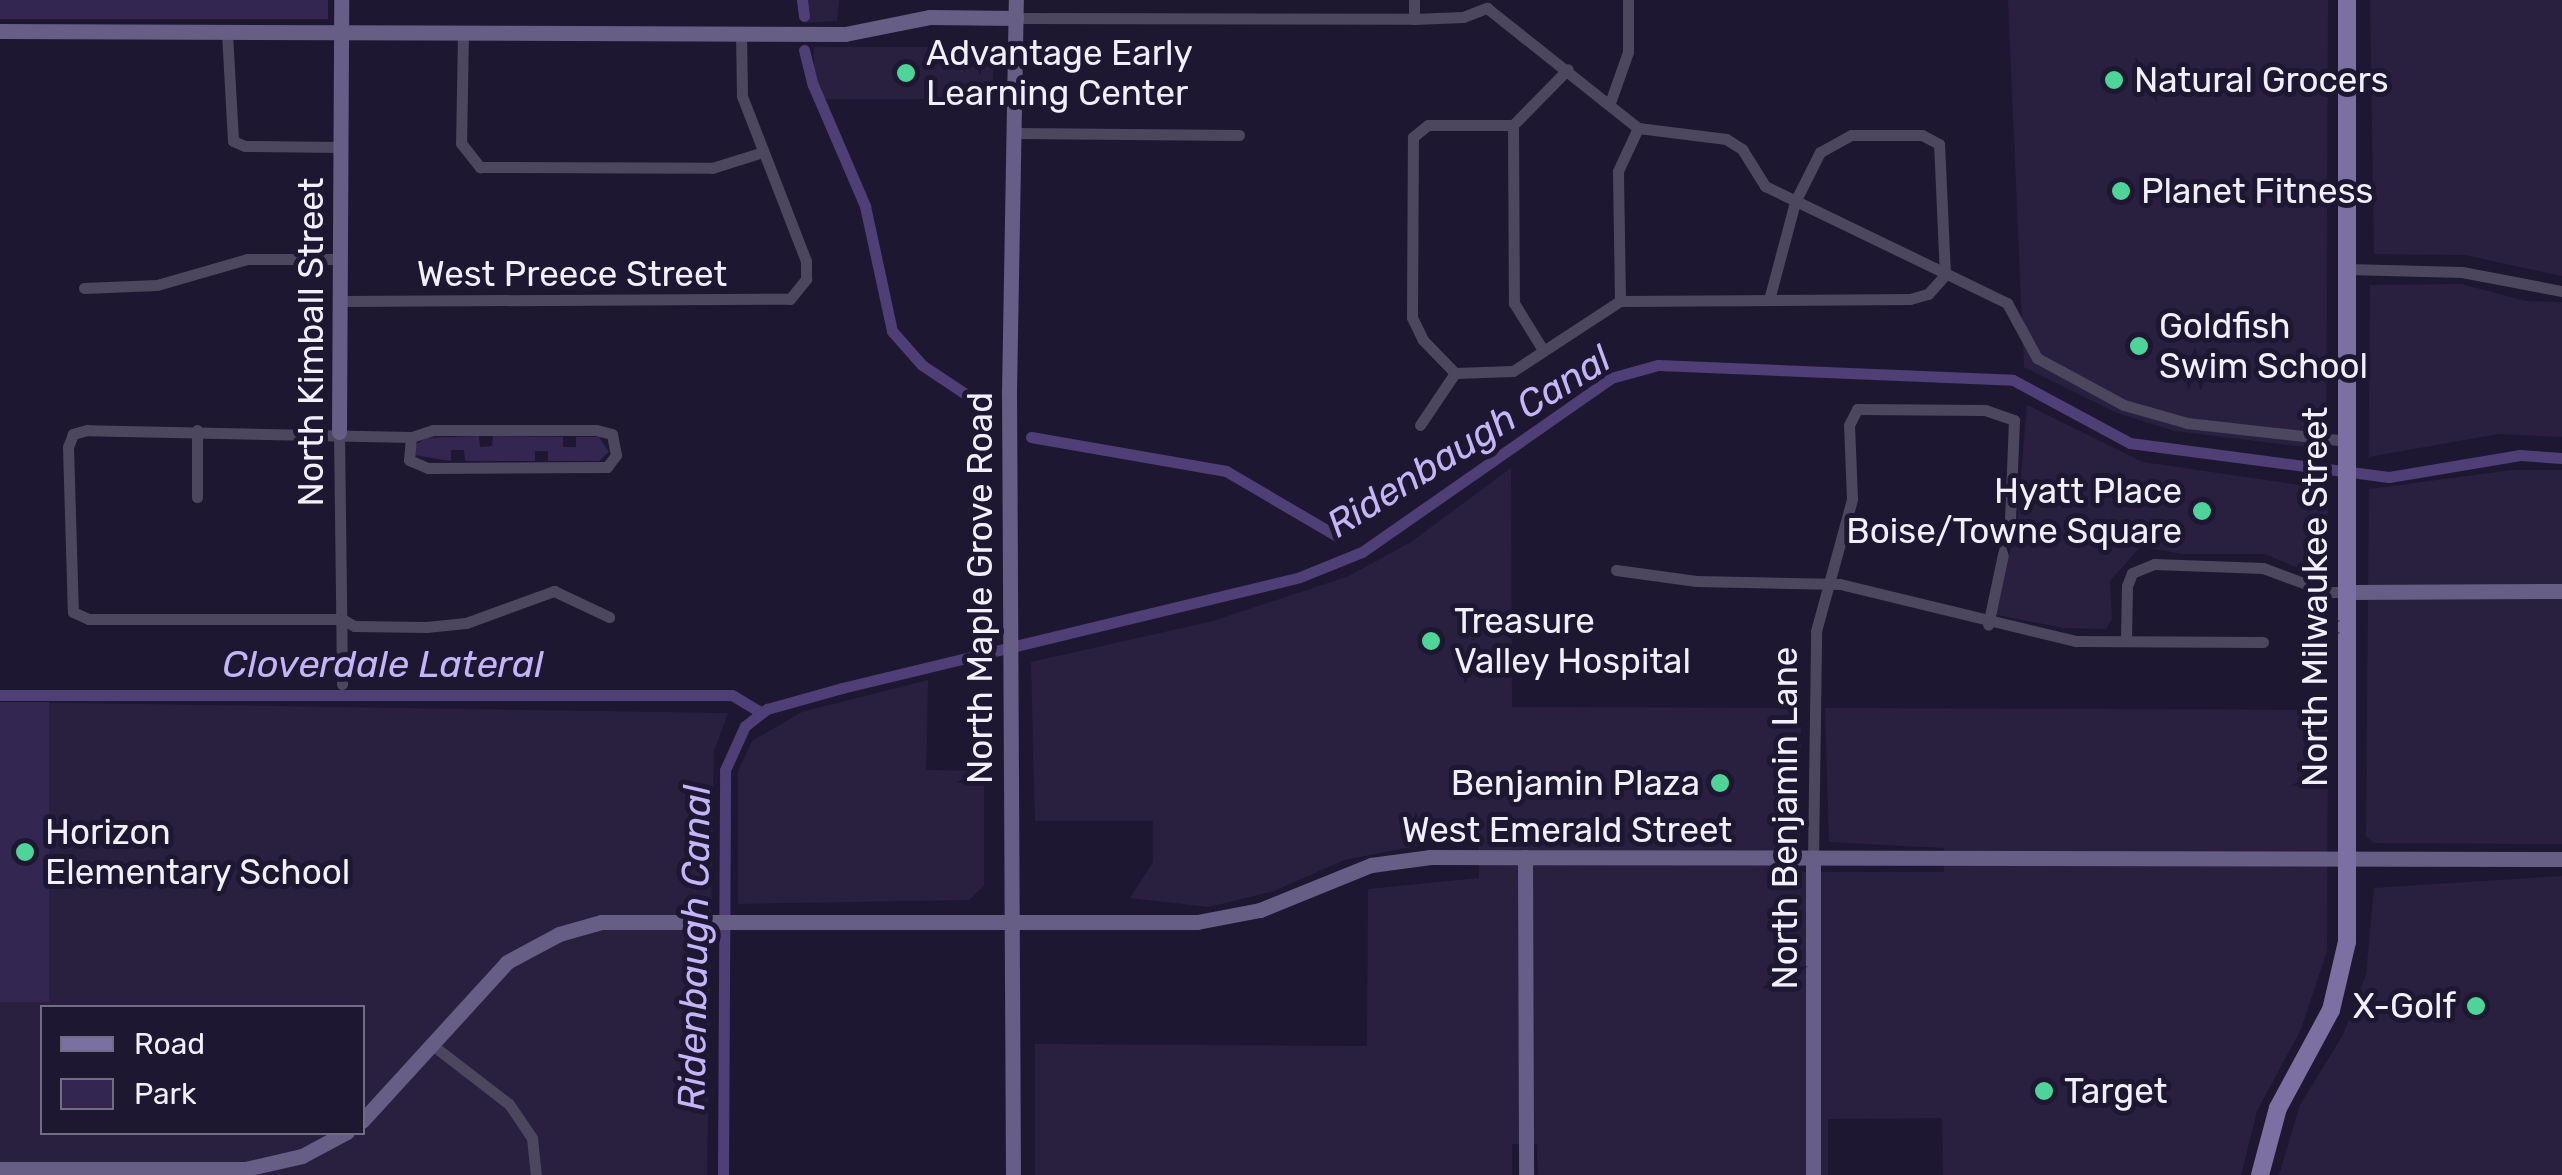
<!DOCTYPE html>
<style>
body{margin:0}
#map{position:relative;width:2562px;height:1175px;overflow:hidden;background:#1e1731;font-family:Rubik,sans-serif}
div>[style]{position:absolute}
.built>*{inset:0;background:#292040;transform-origin:0 0}
.green>*{inset:0;background:#332752;transform-origin:0 0}
.canal>*{height:11px;margin:-5.5px;padding:0 5.5px;transform-origin:5.5px;border-radius:5.5px;background:#4e3f77}
.street>*{height:11px;margin:-5.5px;padding:0 5.5px;transform-origin:5.5px;border-radius:5.5px;background:#4c475f}
.secondary>*{height:15px;margin:-7.5px;padding:0 7.5px;transform-origin:7.5px;border-radius:7.5px;background:#675e85}
.primary>*{height:18px;margin:-9px;padding:0 9px;transform-origin:9px;border-radius:9px;background:#7c70a2}
.dots>*{width:28px;height:28px;translate:-50% -50%;box-sizing:border-box;border:5px solid #1e1731;border-radius:50%}
span{translate:-50% -50%;white-space:nowrap;text-align:center;line-height:1.15;-webkit-text-stroke:10px #1e1731;paint-order:stroke}
.poi-label{font-size:35px;color:#f2effe}
.left{translate:0 -50%;text-align:left}
.right{translate:-100% -50%;text-align:right}
.street-label{font-size:35px;color:#f2effe}
.water-label{font-size:38px;color:#c4b4f9;font-style:italic}
.legend{position:absolute;left:40px;top:1005px;width:325px;height:130px;box-sizing:border-box;background:#1e1731;border:2px solid #736d83;margin:0;padding:12px 18px;list-style:none;font-size:30px;color:#f2effe}
.legend li{display:flex;align-items:center;gap:20px;height:50px}
.legend b{width:50px;border:2px solid #736d83}
</style>
<div id="map">
<div class="built">
<i style="clip-path:polygon(803px 0,839px 0,837px 21px,804px 23px)"></i>
<i style="clip-path:polygon(2008px 0,2328px 0,2326px 456px,2305px 447px,2175px 431px,2117px 413px,2024px 367px)"></i>
<i style="clip-path:polygon(2370px 0,2562px 0,2562px 276px,2465px 255px,2374px 254px)"></i>
<i style="left:814px;top:47px;width:179px;height:52px"></i>
<i style="clip-path:polygon(2461px 284px,2526px 301px,2562px 302px,2562px 437px,2498px 434px,2369px 457px,2370px 285px)"></i>
<i style="clip-path:polygon(2027px 405px,2143px 462px,2327px 489px,2330px 571px,2317px 576px,2265px 554px,2181px 554px,2141px 546px,2110px 581px,2112px 619px,2106px 629px,2064px 628px,1992px 614px,2017px 523px)"></i>
<i style="clip-path:polygon(1511px 468px,1512px 707px,1801px 708px,1800px 872px,1944px 872px,1944px 848px,1829px 842px,1825px 708px,2328px 710px,2327px 951px,2301px 1029px,2257px 1111px,2241px 1175px,1943px 1175px,1942px 1118px,1828px 1119px,1828px 1175px,1538px 1175px,1537px 1144px,1512px 1144px,1512px 1175px,1035px 1175px,1035px 1044px,1367px 1046px,1368px 889px,1479px 878px,1479px 834px,1344px 860px,1274px 891px,1209px 907px,1130px 898px,1153px 862px,1153px 821px,1035px 821px,1031px 662px,1213px 621px,1349px 576px,1411px 542px)"></i>
<i style="clip-path:polygon(2512px 470px,2562px 470px,2562px 844px,2374px 843px,2366px 836px,2369px 489px)"></i>
<i style="clip-path:polygon(928px 680px,926px 770px,984px 771px,984px 886px,969px 900px,738px 904px,738px 771px,752px 741px,802px 712px)"></i>
<i style="clip-path:polygon(evenodd,0 702px,728px 713px,714px 751px,707px 1175px,0 1175px,0 702px,42px 1008px,362px 1008px,362px 1132px,42px 1132px,42px 1008px)"></i>
<i style="clip-path:polygon(2562px 876px,2562px 1175px,2279px 1175px,2300px 1105px,2343px 1035px,2366px 975px,2374px 888px)"></i>
</div>
<div class="green">
<i style="left:0;top:0;width:328px;height:19px"></i>
<i style="clip-path:polygon(479px 436px,480px 447px,492px 446px,493px 436px,563px 437px,563px 447px,576px 447px,576px 437px,599px 437px,609px 452px,599px 461px,548px 461px,548px 451px,535px 451px,535px 461px,465px 461px,464px 450px,451px 450px,451px 461px,414px 455px,414px 445px,427px 438px)"></i>
<i style="left:0;top:702px;width:49px;height:300px"></i>
</div>
<div class="canal">
<i style="left:802px;top:0;width:16px;rotate:83deg"></i>
<i style="left:804px;top:50px;width:36px;rotate:76deg"></i>
<i style="left:813px;top:85px;width:132px;rotate:66.7deg"></i>
<i style="left:865px;top:206px;width:128px;rotate:77.8deg"></i>
<i style="left:892px;top:331px;width:45px;rotate:48.6deg"></i>
<i style="left:922px;top:365px;width:76px;rotate:33.7deg"></i>
<i style="left:1031px;top:437px;width:198px;rotate:9.9deg"></i>
<i style="left:1226px;top:471px;width:129px;rotate:30.4deg"></i>
<i style="left:0;top:695px;width:732px"></i>
<i style="left:732px;top:695px;width:35px;rotate:31deg"></i>
<i style="left:723px;top:1175px;width:405px;rotate:-89.7deg"></i>
<i style="left:725px;top:770px;width:48px;rotate:-65.6deg"></i>
<i style="left:745px;top:726px;width:28px;rotate:-38deg"></i>
<i style="left:767px;top:709px;width:78px;rotate:-15.6deg"></i>
<i style="left:842px;top:688px;width:471px;rotate:-13.6deg"></i>
<i style="left:1300px;top:577px;width:67px;rotate:-22deg"></i>
<i style="left:1362px;top:552px;width:304px;rotate:-34.9deg"></i>
<i style="left:1611px;top:378px;width:49px;rotate:-15.5deg"></i>
<i style="left:1658px;top:365px;width:355px;rotate:2.4deg"></i>
<i style="left:2013px;top:380px;width:133px;rotate:28.3deg"></i>
<i style="left:2130px;top:443px;width:261px;rotate:7.5deg"></i>
<i style="left:2389px;top:477px;width:133px;rotate:-9.5deg"></i>
<i style="left:2520px;top:455px;width:42px;rotate:4.1deg"></i>
</div>
<div class="street">
<i style="left:1414px;top:0;width:19px;rotate:90deg"></i>
<i style="left:1016px;top:18px;width:398px;rotate:0.1deg"></i>
<i style="left:1414px;top:19px;width:49px;rotate:-2.3deg"></i>
<i style="left:1463px;top:17px;width:26px;rotate:-21deg"></i>
<i style="left:1487px;top:8px;width:193px;rotate:38.5deg"></i>
<i style="left:1638px;top:128px;width:89px;rotate:7.1deg"></i>
<i style="left:1726px;top:139px;width:19px;rotate:32deg"></i>
<i style="left:1742px;top:149px;width:44px;rotate:58.1deg"></i>
<i style="left:1765px;top:186px;width:269px;rotate:25.8deg"></i>
<i style="left:2007px;top:303px;width:63px;rotate:61.4deg"></i>
<i style="left:2037px;top:358px;width:99px;rotate:28.4deg"></i>
<i style="left:2124px;top:405px;width:66px;rotate:15.9deg"></i>
<i style="left:2187px;top:423px;width:161px;rotate:6.4deg"></i>
<i style="left:227px;top:33px;width:108px;rotate:86.8deg"></i>
<i style="left:233px;top:141px;width:13px;rotate:23deg"></i>
<i style="left:245px;top:146px;width:96px;rotate:0.6deg"></i>
<i style="left:463px;top:33px;width:110px;rotate:91deg"></i>
<i style="left:461px;top:143px;width:31px;rotate:52deg"></i>
<i style="left:480px;top:167px;width:232px;rotate:0.2deg"></i>
<i style="left:712px;top:168px;width:53px;rotate:-17.4deg"></i>
<i style="left:1611px;top:100px;width:51px;rotate:-70.5deg"></i>
<i style="left:1628px;top:52px;width:52px;rotate:-90deg"></i>
<i style="left:1513px;top:125px;width:178px;rotate:89.7deg"></i>
<i style="left:1514px;top:303px;width:55px;rotate:58.3deg"></i>
<i style="left:1014px;top:133px;width:225px;rotate:0.5deg"></i>
<i style="left:2347px;top:269px;width:115px;rotate:1.5deg"></i>
<i style="left:2462px;top:272px;width:102px;rotate:10.8deg"></i>
<i style="left:84px;top:288px;width:73px;rotate:-2.4deg"></i>
<i style="left:157px;top:285px;width:94px;rotate:-16.1deg"></i>
<i style="left:247px;top:259px;width:94px"></i>
<i style="left:342px;top:301px;width:448px;rotate:-0.3deg"></i>
<i style="left:790px;top:299px;width:26px;rotate:-51deg"></i>
<i style="left:806px;top:279px;width:18px;rotate:-90deg"></i>
<i style="left:806px;top:261px;width:177px;rotate:-111.2deg"></i>
<i style="left:742px;top:96px;width:62px;rotate:-90.9deg"></i>
<i style="left:1620px;top:301px;width:130px;rotate:-90.9deg"></i>
<i style="left:1618px;top:171px;width:47px;rotate:-65.1deg"></i>
<i style="left:1455px;top:373px;width:58px;rotate:-2deg"></i>
<i style="left:1513px;top:371px;width:128px;rotate:-33.2deg"></i>
<i style="left:1620px;top:301px;width:290px;rotate:-0.4deg"></i>
<i style="left:1910px;top:299px;width:19px;rotate:-16deg"></i>
<i style="left:1928px;top:294px;width:25px;rotate:-48deg"></i>
<i style="left:1945px;top:275px;width:131px;rotate:-92.6deg"></i>
<i style="left:1939px;top:144px;width:19px;rotate:-152deg"></i>
<i style="left:1922px;top:135px;width:71px;rotate:180deg"></i>
<i style="left:1851px;top:135px;width:35px;rotate:151deg"></i>
<i style="left:1820px;top:152px;width:56px;rotate:116.6deg"></i>
<i style="left:1795px;top:202px;width:101px;rotate:104.9deg"></i>
<i style="left:1455px;top:373px;width:46px;rotate:-134.1deg"></i>
<i style="left:1423px;top:340px;width:25px;rotate:-116deg"></i>
<i style="left:1412px;top:317px;width:180px;rotate:-89.7deg"></i>
<i style="left:1413px;top:137px;width:19px;rotate:-39deg"></i>
<i style="left:1428px;top:125px;width:85px"></i>
<i style="left:1513px;top:125px;width:78px;rotate:-45.5deg"></i>
<i style="left:1420px;top:425px;width:63px;rotate:-56.1deg"></i>
<i style="left:339px;top:432px;width:252px;rotate:89.3deg"></i>
<i style="left:411px;top:437px;width:23px;rotate:95deg"></i>
<i style="left:409px;top:460px;width:21px;rotate:23deg"></i>
<i style="left:428px;top:468px;width:179px;rotate:-0.3deg"></i>
<i style="left:607px;top:467px;width:15px;rotate:-53deg"></i>
<i style="left:616px;top:455px;width:21px;rotate:-101deg"></i>
<i style="left:612px;top:434px;width:16px;rotate:-166deg"></i>
<i style="left:596px;top:430px;width:163px;rotate:180deg"></i>
<i style="left:433px;top:430px;width:23px;rotate:162deg"></i>
<i style="left:411px;top:437px;width:324px;rotate:-178.8deg"></i>
<i style="left:87px;top:430px;width:15px;rotate:164deg"></i>
<i style="left:73px;top:434px;width:14px;rotate:111deg"></i>
<i style="left:68px;top:447px;width:165px;rotate:88.3deg"></i>
<i style="left:73px;top:612px;width:17px;rotate:24deg"></i>
<i style="left:89px;top:619px;width:253px"></i>
<i style="left:342px;top:619px;width:14px;rotate:30deg"></i>
<i style="left:354px;top:626px;width:72px;rotate:0.8deg"></i>
<i style="left:426px;top:627px;width:40px;rotate:-5.7deg"></i>
<i style="left:466px;top:623px;width:94px;rotate:-20deg"></i>
<i style="left:554px;top:591px;width:61px;rotate:25.3deg"></i>
<i style="left:197px;top:497px;width:67px;rotate:-90deg"></i>
<i style="left:1616px;top:570px;width:81px;rotate:7.8deg"></i>
<i style="left:1696px;top:581px;width:144px;rotate:1.2deg"></i>
<i style="left:1840px;top:584px;width:243px;rotate:13.6deg"></i>
<i style="left:2076px;top:641px;width:187px;rotate:0.3deg"></i>
<i style="left:2126px;top:641px;width:55px;rotate:-89deg"></i>
<i style="left:2127px;top:586px;width:14px;rotate:-69deg"></i>
<i style="left:2132px;top:573px;width:24px;rotate:-22deg"></i>
<i style="left:2154px;top:564px;width:109px;rotate:2.1deg"></i>
<i style="left:2263px;top:568px;width:69px;rotate:20.3deg"></i>
<i style="left:2328px;top:592px;width:20px"></i>
<i style="left:1813px;top:859px;width:228px;rotate:-89.2deg"></i>
<i style="left:1816px;top:631px;width:137px;rotate:-74.7deg"></i>
<i style="left:1852px;top:499px;width:74px;rotate:-92.3deg"></i>
<i style="left:1849px;top:425px;width:18px;rotate:-63deg"></i>
<i style="left:1857px;top:409px;width:128px;rotate:0.4deg"></i>
<i style="left:1985px;top:410px;width:31px;rotate:19deg"></i>
<i style="left:2014px;top:420px;width:101px;rotate:92.3deg"></i>
<i style="left:2010px;top:521px;width:106px;rotate:101.9deg"></i>
<i style="left:431px;top:1044px;width:98px;rotate:37.6deg"></i>
<i style="left:509px;top:1104px;width:41px;rotate:55.9deg"></i>
<i style="left:532px;top:1138px;width:37px;rotate:84deg"></i>
</div>
<div class="secondary">
<i style="left:0;top:31px;width:845px;rotate:0.2deg"></i>
<i style="left:845px;top:34px;width:87px;rotate:-11.3deg"></i>
<i style="left:930px;top:17px;width:86px;rotate:0.7deg"></i>
<i style="left:339px;top:432px;width:432px;rotate:-89.7deg"></i>
<i style="left:2348px;top:592px;width:214px;rotate:-0.3deg"></i>
<i style="left:1525px;top:857px;width:318px;rotate:89.8deg"></i>
<i style="left:362px;top:1121px;width:215px;rotate:-47.6deg"></i>
<i style="left:507px;top:962px;width:59px;rotate:-28.3deg"></i>
<i style="left:559px;top:934px;width:44px;rotate:-15.9deg"></i>
<i style="left:601px;top:922px;width:596px"></i>
<i style="left:1197px;top:922px;width:64px;rotate:-10.8deg"></i>
<i style="left:1260px;top:910px;width:120px;rotate:-22.1deg"></i>
<i style="left:1371px;top:865px;width:60px;rotate:-7.7deg"></i>
<i style="left:1430px;top:857px;width:1132px;rotate:0.1deg"></i>
<i style="left:0;top:1169px;width:245px"></i>
<i style="left:245px;top:1169px;width:58px;rotate:-12.8deg"></i>
<i style="left:302px;top:1156px;width:51px;rotate:-28.1deg"></i>
<i style="left:1013px;top:1175px;width:783px;rotate:-90.29deg"></i>
<i style="left:1009px;top:392px;width:392px;rotate:-89deg"></i>
<i style="left:1813px;top:1175px;width:316px;rotate:-90deg"></i>
</div>
<div class="primary">
<i style="left:2260px;top:1175px;width:69px;rotate:-75deg"></i>
<i style="left:2278px;top:1108px;width:111px;rotate:-61.6deg"></i>
<i style="left:2331px;top:1010px;width:70px;rotate:-76.8deg"></i>
<i style="left:2347px;top:942px;width:942px;rotate:-90deg"></i>
</div>
<div class="dots">
<i style="left:906px;top:73px;background:#4ed399"></i>
<i style="left:2114px;top:80px;background:#4ed399"></i>
<i style="left:2121px;top:191px;background:#4ed399"></i>
<i style="left:2139px;top:346px;background:#4ed399"></i>
<i style="left:2202px;top:511px;background:#4ed399"></i>
<i style="left:1431px;top:641px;background:#4ed399"></i>
<i style="left:1720px;top:783px;background:#4ed399"></i>
<i style="left:25px;top:852px;background:#4ed399"></i>
<i style="left:2476px;top:1006px;background:#4ed399"></i>
<i style="left:2044px;top:1091px;background:#4ed399"></i>
</div>
<div class="poi-label">
<span class="left" style="left:926px;top:73px">Advantage Early<br>Learning Center</span>
<span class="left" style="left:2134px;top:80px">Natural Grocers</span>
<span class="left" style="left:2141px;top:191px">Planet Fitness</span>
<span class="left" style="left:2159px;top:346px">Goldfish<br>Swim School</span>
<span class="right" style="left:2182px;top:511px">Hyatt Place<br>Boise/Towne Square</span>
<span class="left" style="left:1454px;top:641px">Treasure<br>Valley Hospital</span>
<span class="right" style="left:1700px;top:783px">Benjamin Plaza</span>
<span class="left" style="left:45px;top:852px">Horizon<br>Elementary School</span>
<span class="right" style="left:2456px;top:1006px">X-Golf</span>
<span class="left" style="left:2064px;top:1091px">Target</span>
</div>
<div class="street-label">
<span style="left:572px;top:274px">West Preece Street</span>
<span style="left:311px;top:342px;rotate:-90deg">North Kimball Street</span>
<span style="left:980px;top:588px;rotate:-90deg">North Maple Grove Road</span>
<span style="left:2315px;top:597px;rotate:-90deg">North Milwaukee Street</span>
<span style="left:1785px;top:818px;rotate:-90deg">North Benjamin Lane</span>
<span style="left:1567px;top:830px">West Emerald Street</span>
</div>
<div class="water-label">
<span style="left:1469px;top:442px;rotate:-32deg">Ridenbaugh Canal</span>
<span style="left:383px;top:665px">Cloverdale Lateral</span>
<span style="left:695px;top:948px;rotate:-89deg">Ridenbaugh Canal</span>
</div>
<ul class="legend">
<li><b style="height:12px;background:#7c70a2"></b>Road</li>
<li><b style="height:28px;background:#332752"></b>Park</li>
</ul>
</div>
